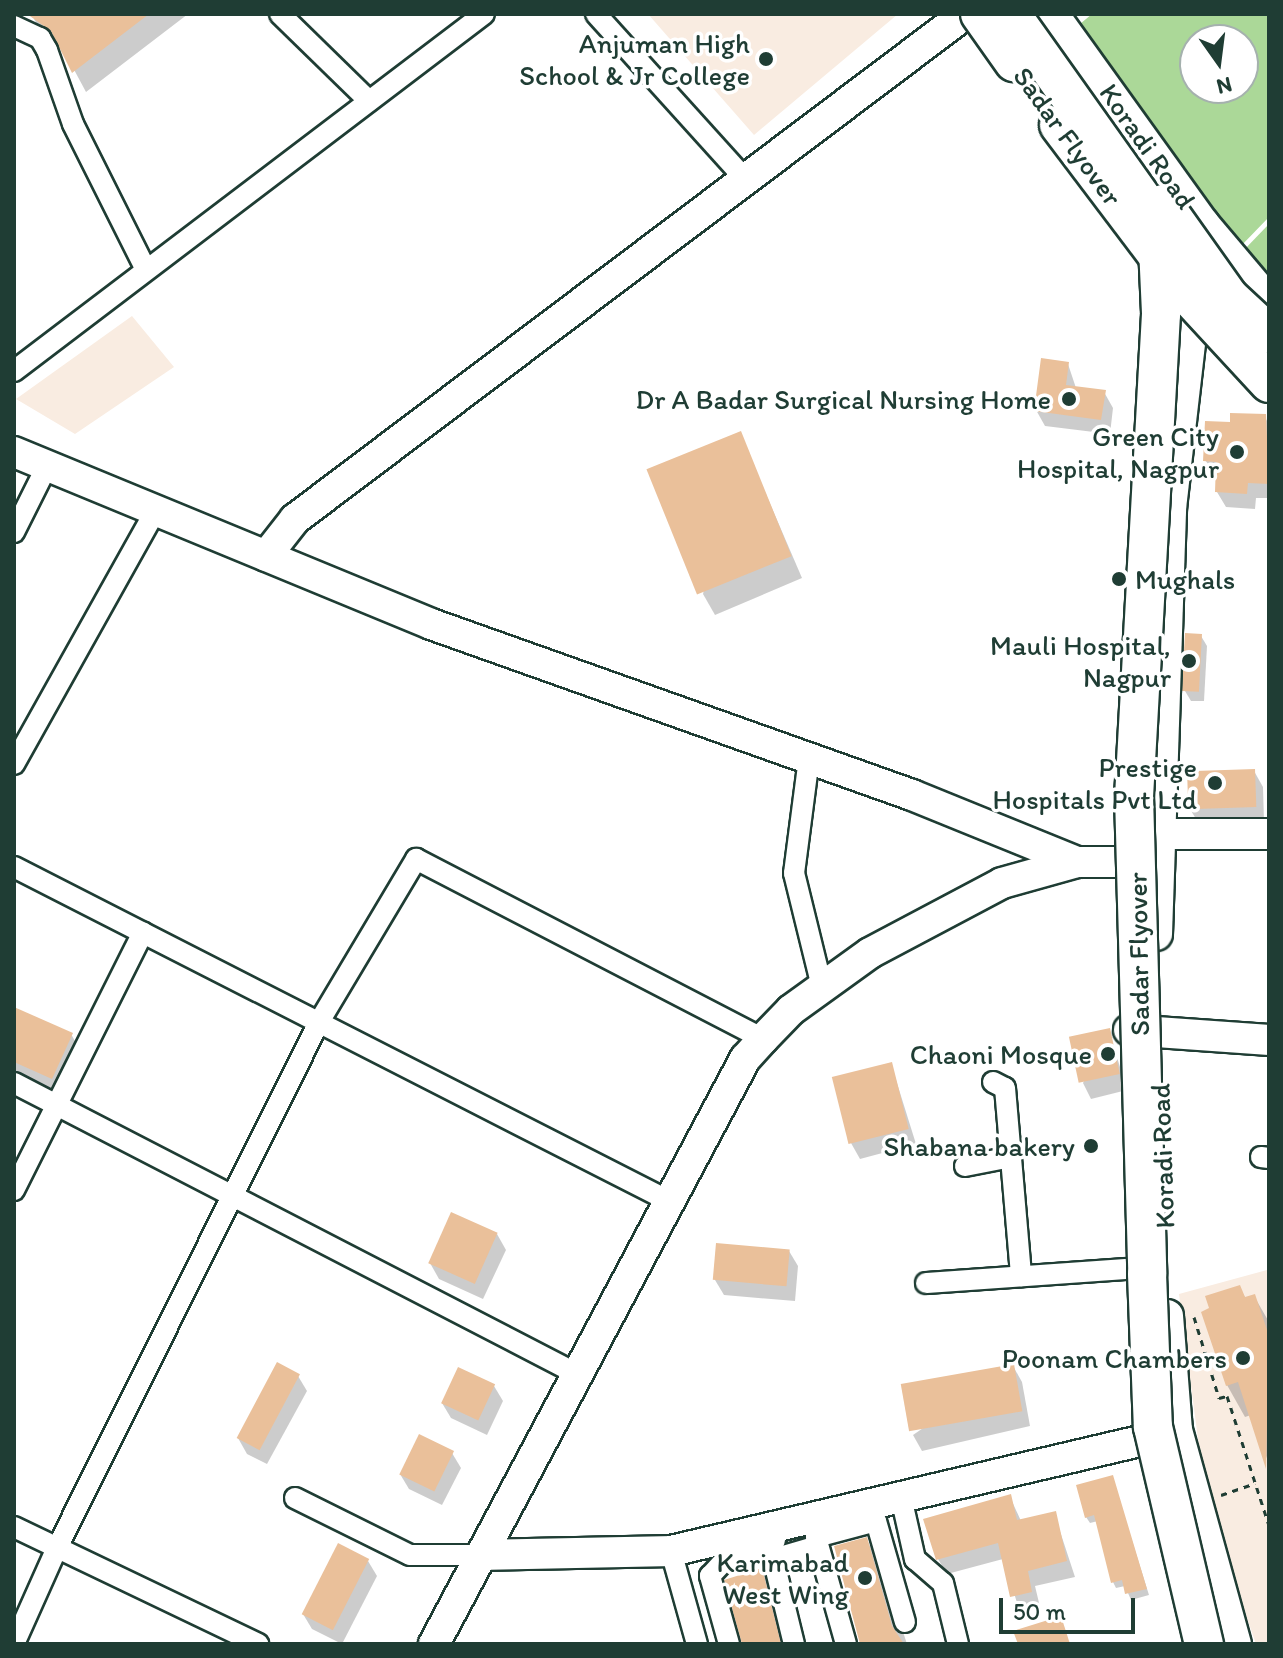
<!DOCTYPE html>
<style>
body{margin:0}
#map{position:relative;width:1283px;height:1658px;overflow:hidden;background:#fff;font-family:Itim,sans-serif}
div>[style]{position:absolute}
.built>*{inset:0;background:#f9ece1}
.green>*{inset:0;background:#abd898}
.shadow>*{inset:0;background:#0003}
.building>*{inset:0;background:#eac09a;transform-origin:0 0}
.path>*{height:3px;margin-top:-1.5px;transform-origin:0;background:repeating-linear-gradient(90deg,#1f3d34 0 6px,transparent 0 12px)}
.roads{filter:drop-shadow(2px 0 #1f3d34) drop-shadow(-2px 0 #1f3d34) drop-shadow(0 2px #1f3d34) drop-shadow(0 -2px #1f3d34)}
.street>*{height:20px;margin:-10px;padding:0 10px;transform-origin:10px;border-radius:10px;background:#fff}
.secondary>*{height:30px;margin:-15px;padding:0 15px;transform-origin:15px;border-radius:15px;background:#fff}
.primary>*{height:32px;margin:-16px;padding:0 16px;transform-origin:16px;border-radius:16px;background:#fff}
.bridges{filter:drop-shadow(2px 0 #1f3d34) drop-shadow(-2px 0 #1f3d34) drop-shadow(0 2px #1f3d34) drop-shadow(0 -2px #1f3d34)}
.highway-bridge>*{height:38px;margin:-19px;padding:0 19px;transform-origin:19px;border-radius:19px;background:#fff}
.dots>*{width:22px;height:22px;translate:-50% -50%;box-sizing:border-box;border:4px solid #fff;border-radius:50%}
span{translate:-50% -50%;white-space:nowrap;text-align:center;line-height:1.15;-webkit-text-stroke:7px #fff;paint-order:stroke}
.poi-label{font-size:28px;color:#1f3d34}
.right{translate:-100% -50%;text-align:right}
.left{translate:0 -50%;text-align:left}
.street-label{font-size:28px;color:#1f3d34}
.frame{position:absolute;inset:0;border:16px solid #1f3d34;pointer-events:none}
.north{position:absolute;left:1179px;top:24px;width:80px;height:80px;box-sizing:border-box;background:#fff;border:2px solid #a5b1ae;border-radius:50%;rotate:166deg;font-size:22px;font-weight:700;line-height:32px;text-align:center;color:#1f3d34}
.north::after{content:'';display:block;margin:auto;width:28px;height:36px;background:#1f3d34;clip-path:polygon(50% 0,100% 100%,50% 72%,0 100%)}
.scale{position:absolute;left:999px;top:1598px;width:136px;height:36px;box-sizing:border-box;border:4px solid #1f3d34;border-top:0;padding-left:10px;font-size:24px;line-height:28px;white-space:nowrap;color:#1f3d34;-webkit-text-stroke:6px #fff;paint-order:stroke}
</style>
<div id="map">
<div class="built">
<i style="clip-path:polygon(648px 14px,898px 14px,754px 135px)"></i>
<i style="clip-path:polygon(132px 316px,174px 367px,75px 434px,16px 399px)"></i>
<i style="clip-path:polygon(1267px 1270px,1269px 1644px,1256px 1644px,1206px 1500px,1179px 1294px)"></i>
</div>
<div class="green">
<i style="clip-path:polygon(evenodd,1092px 14px,1269px 14px,1269px 217px,1240px 247px,1080px 24px,1092px 14px,1195px 40px,1243px 40px,1243px 88px,1195px 88px,1195px 40px)"></i>
<i style="clip-path:polygon(1269px 224px,1269px 277px,1242px 252px)"></i>
</div>
<div class="shadow">
<i style="clip-path:polygon(41px 14px,188px 14px,86px 92px,64px 51px,46px 40px,34px 19px)"></i>
<i style="clip-path:polygon(1068px 364px,1076px 388px,1104px 392px,1113px 408px,1110px 434px,1045px 426px,1036px 410px)"></i>
<i style="clip-path:polygon(1264px 416px,1269px 424px,1269px 498px,1256px 498px,1255px 509px,1226px 507px,1217px 492px,1217px 476px,1205px 460px,1232px 424px)"></i>
<i style="clip-path:polygon(740px 434px,802px 578px,715px 615px,703px 594px)"></i>
<i style="clip-path:polygon(1201px 636px,1207px 646px,1204px 701px,1191px 701px,1185px 691px)"></i>
<i style="clip-path:polygon(1254px 771px,1263px 787px,1264px 822px,1199px 824px,1190px 809px)"></i>
<i style="clip-path:polygon(14px 1009px,71px 1034px,80px 1050px,61px 1093px,14px 1072px)"></i>
<i style="clip-path:polygon(1109px 1031px,1127px 1090px,1091px 1099px,1083px 1083px)"></i>
<i style="clip-path:polygon(891px 1064px,916px 1144px,860px 1159px,851px 1143px)"></i>
<i style="clip-path:polygon(497px 1234px,506px 1250px,483px 1299px,439px 1279px,430px 1263px)"></i>
<i style="clip-path:polygon(789px 1251px,798px 1266px,795px 1301px,724px 1295px,715px 1280px)"></i>
<i style="clip-path:polygon(1239px 1287px,1246px 1299px,1254px 1296px,1269px 1322px,1269px 1464px,1251px 1415px,1245px 1417px,1227px 1385px)"></i>
<i style="clip-path:polygon(1013px 1366px,1022px 1382px,1030px 1426px,922px 1451px,913px 1435px)"></i>
<i style="clip-path:polygon(298px 1376px,307px 1391px,267px 1464px,247px 1454px,238px 1438px)"></i>
<i style="clip-path:polygon(494px 1386px,503px 1401px,487px 1435px,451px 1418px,442px 1403px)"></i>
<i style="clip-path:polygon(452px 1453px,461px 1468px,442px 1505px,409px 1489px,400px 1474px)"></i>
<i style="clip-path:polygon(1112px 1477px,1149px 1595px,1131px 1600px,1125px 1586px,1116px 1588px,1113px 1582px,1098px 1521px,1090px 1523px,1086px 1517px)"></i>
<i style="clip-path:polygon(1010px 1497px,1021px 1521px,1054px 1513px,1075px 1577px,1035px 1586px,1040px 1607px,1020px 1612px,1003px 1559px,947px 1574px,938px 1559px)"></i>
<i style="clip-path:polygon(866px 1539px,881px 1565px,907px 1644px,863px 1644px)"></i>
<i style="clip-path:polygon(368px 1561px,377px 1576px,342px 1644px,312px 1629px,303px 1614px)"></i>
<i style="clip-path:polygon(761px 1570px,779px 1601px,791px 1644px,742px 1644px,729px 1579px)"></i>
</div>
<div class="building">
<i style="clip-path:polygon(27px 14px,149px 14px,72px 73px,51px 31px)"></i>
<i style="clip-path:polygon(1041px 358px,1069px 362px,1066px 385px,1106px 390px,1101px 420px,1034px 411px)"></i>
<i style="clip-path:polygon(1230px 413px,1266px 414px,1269px 484px,1248px 483px,1247px 494px,1215px 492px,1216px 462px,1203px 461px,1205px 421px,1230px 422px)"></i>
<i style="left:741px;top:431px;width:135px;height:102px;rotate:68deg"></i>
<i style="left:1185px;top:633px;width:17px;height:58px;rotate:3deg"></i>
<i style="left:1255px;top:769px;width:38px;height:68px;rotate:88deg"></i>
<i style="clip-path:polygon(14px 1007px,73px 1033px,52px 1079px,14px 1062px)"></i>
<i style="left:1110px;top:1028px;width:47px;height:42px;rotate:78deg"></i>
<i style="left:892px;top:1062px;width:69px;height:62px;rotate:76deg"></i>
<i style="left:451px;top:1212px;width:51px;height:56px;rotate:24deg"></i>
<i style="left:716px;top:1243px;width:74px;height:37px;rotate:5deg"></i>
<i style="clip-path:polygon(1240px 1285px,1245px 1297px,1255px 1294px,1269px 1336px,1266px 1469px,1238px 1382px,1226px 1386px,1201px 1312px,1209px 1308px,1205px 1296px)"></i>
<i style="left:277px;top:1362px;width:26px;height:86px;rotate:28deg"></i>
<i style="left:1014px;top:1364px;width:48px;height:115px;rotate:80deg"></i>
<i style="left:458px;top:1367px;width:41px;height:40px;rotate:25deg"></i>
<i style="left:419px;top:1434px;width:39px;height:45px;rotate:26deg"></i>
<i style="clip-path:polygon(1113px 1475px,1147px 1589px,1125px 1594px,1122px 1580px,1111px 1583px,1094px 1515px,1085px 1518px,1076px 1485px)"></i>
<i style="clip-path:polygon(1011px 1494px,1017px 1520px,1056px 1511px,1067px 1561px,1028px 1571px,1032px 1592px,1010px 1597px,998px 1543px,936px 1560px,923px 1519px)"></i>
<i style="clip-path:polygon(867px 1537px,892px 1626px,904px 1644px,860px 1644px,834px 1546px)"></i>
<i style="left:338px;top:1543px;width:35px;height:80px;rotate:27deg"></i>
<i style="clip-path:polygon(762px 1568px,781px 1644px,742px 1644px,724px 1580px)"></i>
<i style="clip-path:polygon(1061px 1616px,1070px 1644px,1018px 1644px,1013px 1631px)"></i>
</div>
<div class="path">
<i style="left:1194px;top:1317px;width:85px;rotate:72.8deg"></i>
<i style="left:1219px;top:1398px;width:8px;rotate:-14deg"></i>
<i style="left:1227px;top:1396px;width:136px;rotate:72deg"></i>
<i style="left:1221px;top:1495px;width:36px;rotate:-19deg"></i>
</div>
<div class="roads">
<div class="street">
<i style="left:280px;top:14px;width:124px;rotate:44.3deg"></i>
<i style="left:596px;top:14px;width:222px;rotate:47.9deg"></i>
<i style="left:14px;top:26px;width:29px;rotate:25deg"></i>
<i style="left:40px;top:38px;width:14px;rotate:60deg"></i>
<i style="left:47px;top:50px;width:78px;rotate:70.6deg"></i>
<i style="left:73px;top:124px;width:163px;rotate:63.4deg"></i>
<i style="left:14px;top:371px;width:590px;rotate:-37.22deg"></i>
<i style="left:14px;top:532px;width:74px;rotate:-63.4deg"></i>
<i style="left:809px;top:758px;width:116px;rotate:97.4deg"></i>
<i style="left:794px;top:873px;width:117px;rotate:76.2deg"></i>
<i style="left:14px;top:764px;width:293px;rotate:-60.8deg"></i>
<i style="left:14px;top:867px;width:735px;rotate:27.02deg"></i>
<i style="left:993px;top:1082px;width:13px;rotate:27deg"></i>
<i style="left:1005px;top:1088px;width:189px;rotate:85.1deg"></i>
<i style="left:14px;top:1083px;width:634px;rotate:27.33deg"></i>
<i style="left:1261px;top:1157px;width:8px;rotate:7deg"></i>
<i style="left:965px;top:1166px;width:47px;rotate:-11.1deg"></i>
<i style="left:14px;top:1190px;width:288px;rotate:-63.4deg"></i>
<i style="left:926px;top:1283px;width:215px;rotate:-4deg"></i>
<i style="left:901px;top:1497px;width:64px;rotate:77.3deg"></i>
<i style="left:915px;top:1559px;width:37px;rotate:41deg"></i>
<i style="left:943px;top:1583px;width:63px;rotate:76.2deg"></i>
<i style="left:295px;top:1498px;width:128px;rotate:26.4deg"></i>
<i style="left:410px;top:1555px;width:71px"></i>
<i style="left:14px;top:1527px;width:271px;rotate:25.6deg"></i>
<i style="left:775px;top:1540px;width:11px;rotate:112deg"></i>
<i style="left:771px;top:1550px;width:97px;rotate:76.3deg"></i>
<i style="left:671px;top:1551px;width:97px;rotate:74.4deg"></i>
<i style="left:773px;top:1559px;width:47px;rotate:-16.1deg"></i>
<i style="left:14px;top:1644px;width:105px;rotate:-65.9deg"></i>
<i style="left:57px;top:1548px;width:588px;rotate:-63.52deg"></i>
<i style="left:319px;top:1022px;width:190px;rotate:-59.2deg"></i>
<i style="left:416px;top:859px;width:391px;rotate:27.4deg"></i>
<i style="left:729px;top:1644px;width:71px;rotate:-105.6deg"></i>
<i style="left:710px;top:1576px;width:23px;rotate:-47deg"></i>
<i style="left:726px;top:1559px;width:46px;rotate:-11.3deg"></i>
<i style="left:846px;top:1644px;width:111px;rotate:-105.7deg"></i>
<i style="left:816px;top:1537px;width:62px;rotate:-14.9deg"></i>
<i style="left:876px;top:1521px;width:105px;rotate:74deg"></i>
</div>
<div class="secondary">
<i style="left:14px;top:452px;width:451px;rotate:22.4deg"></i>
<i style="left:431px;top:624px;width:510px;rotate:19.57deg"></i>
<i style="left:912px;top:795px;width:178px;rotate:22.1deg"></i>
<i style="left:266px;top:556px;width:47px;rotate:-51.9deg"></i>
<i style="left:295px;top:519px;width:839px;rotate:-37.01deg"></i>
<i style="left:1135px;top:834px;width:134px"></i>
<i style="left:1129px;top:1030px;width:140px;rotate:4.1deg"></i>
<i style="left:481px;top:1555px;width:190px;rotate:-1.2deg"></i>
<i style="left:671px;top:1551px;width:488px;rotate:-13.2deg"></i>
<i style="left:434px;top:1644px;width:663px;rotate:-62deg"></i>
<i style="left:745px;top:1059px;width:27px;rotate:-48deg"></i>
<i style="left:763px;top:1039px;width:40px;rotate:-46deg"></i>
<i style="left:791px;top:1010px;width:97px;rotate:-35.8deg"></i>
<i style="left:870px;top:953px;width:149px;rotate:-27.9deg"></i>
<i style="left:1002px;top:883px;width:78px;rotate:-15.6deg"></i>
<i style="left:1077px;top:862px;width:78px"></i>
</div>
<div class="primary">
<i style="left:1052px;top:14px;width:259px;rotate:54.3deg"></i>
<i style="left:1203px;top:224px;width:102px;rotate:49.8deg"></i>
<i style="left:1156px;top:934px;width:426px;rotate:-88.1deg"></i>
<i style="left:1170px;top:508px;width:286px;rotate:-83.4deg"></i>
<i style="left:1167px;top:1316px;width:114px;rotate:85.5deg"></i>
<i style="left:1176px;top:1430px;width:222px;rotate:74.6deg"></i>
</div>
</div>
<div class="bridges">
<div class="highway-bridge">
<i style="left:980px;top:14px;width:59px;rotate:54.7deg"></i>
<i style="left:1011px;top:14px;width:237px;rotate:54.6deg"></i>
<i style="left:1148px;top:207px;width:41px;rotate:76deg"></i>
<i style="left:1158px;top:247px;width:67px;rotate:87.4deg"></i>
<i style="left:1161px;top:314px;width:483px;rotate:93.2deg"></i>
<i style="left:1134px;top:796px;width:478px;rotate:88.4deg"></i>
<i style="left:1147px;top:1274px;width:153px;rotate:87.8deg"></i>
<i style="left:1153px;top:1427px;width:223px;rotate:76.8deg"></i>
<i style="left:1059px;top:125px;width:212px;rotate:52.9deg"></i>
<i style="left:1187px;top:294px;width:121px;rotate:47.3deg"></i>
<i style="left:1163px;top:204px;width:114px;rotate:54.6deg"></i>
<i style="left:1229px;top:297px;width:54px;rotate:42.8deg"></i>
</div>
</div>
<div class="dots">
<i style="left:766px;top:59px;background:#1f3d34"></i>
<i style="left:1069px;top:399px;background:#1f3d34"></i>
<i style="left:1237px;top:452px;background:#1f3d34"></i>
<i style="left:1119px;top:579px;background:#1f3d34"></i>
<i style="left:1189px;top:661px;background:#1f3d34"></i>
<i style="left:1215px;top:783px;background:#1f3d34"></i>
<i style="left:1108px;top:1054px;background:#1f3d34"></i>
<i style="left:1091px;top:1146px;background:#1f3d34"></i>
<i style="left:1243px;top:1358px;background:#1f3d34"></i>
<i style="left:865px;top:1578px;background:#1f3d34"></i>
</div>
<div class="poi-label">
<span class="right" style="left:750px;top:59px">Anjuman High<br>School &amp; Jr College</span>
<span class="right" style="left:1051px;top:399px">Dr A Badar Surgical Nursing Home</span>
<span class="right" style="left:1219px;top:452px">Green City<br>Hospital, Nagpur</span>
<span class="left" style="left:1135px;top:579px">Mughals</span>
<span class="right" style="left:1171px;top:661px">Mauli Hospital,<br>Nagpur</span>
<span class="right" style="left:1197px;top:783px">Prestige<br>Hospitals Pvt Ltd</span>
<span class="right" style="left:1092px;top:1054px">Chaoni Mosque</span>
<span class="right" style="left:1075px;top:1146px">Shabana bakery</span>
<span class="right" style="left:1227px;top:1358px">Poonam Chambers</span>
<span class="right" style="left:849px;top:1578px">Karimabad<br>West Wing</span>
</div>
<div class="street-label">
<span style="left:1068px;top:136px;rotate:54deg">Sadar Flyover</span>
<span style="left:1148px;top:146px;rotate:55deg">Koradi Road</span>
<span style="left:1138px;top:954px;rotate:-91deg">Sadar Flyover</span>
<span style="left:1162px;top:1156px;rotate:-92deg">Koradi Road</span>
</div>
<div class="frame"></div>
<div class="north">N</div>
<div class="scale">50 m</div>
</div>
